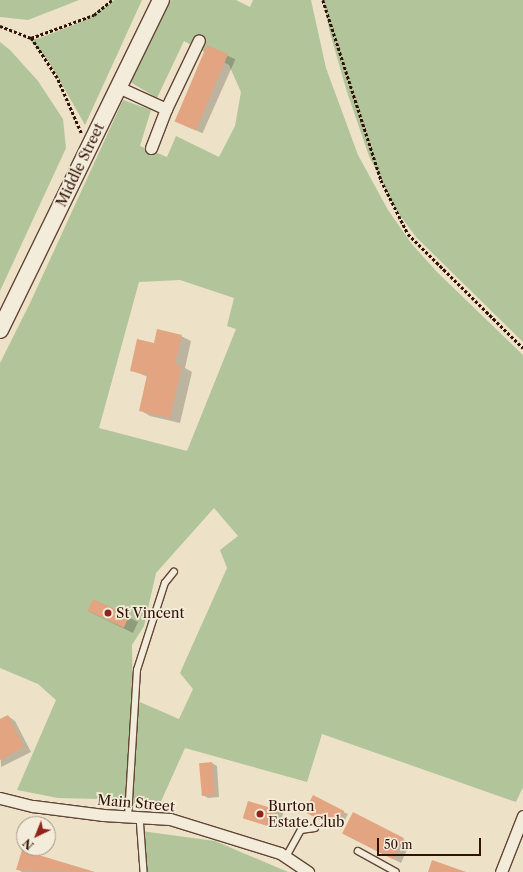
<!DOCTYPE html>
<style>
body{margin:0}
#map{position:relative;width:523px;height:872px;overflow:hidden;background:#ede1c7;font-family:"Libre Caslon Text",serif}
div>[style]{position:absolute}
.green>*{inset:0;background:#b2c49a}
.shadow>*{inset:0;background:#0003;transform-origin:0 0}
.building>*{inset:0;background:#e2a481;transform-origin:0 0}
.path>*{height:2.5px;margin-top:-1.25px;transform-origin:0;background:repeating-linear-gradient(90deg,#331206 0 3px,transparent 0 5px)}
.roads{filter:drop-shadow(1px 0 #624636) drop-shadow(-1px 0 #624636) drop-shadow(0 1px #624636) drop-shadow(0 -1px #624636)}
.service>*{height:5.5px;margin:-2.75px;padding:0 2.75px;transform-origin:2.75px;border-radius:2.75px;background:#f3ecdb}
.minor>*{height:11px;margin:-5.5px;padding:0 5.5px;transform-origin:5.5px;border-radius:5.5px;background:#f3ecdb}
.secondary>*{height:16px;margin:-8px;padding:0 8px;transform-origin:8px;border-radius:8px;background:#f3ecdb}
.dots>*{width:11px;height:11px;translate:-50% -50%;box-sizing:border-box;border:2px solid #f3ecdb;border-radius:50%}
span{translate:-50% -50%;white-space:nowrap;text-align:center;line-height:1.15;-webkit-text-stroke:3.5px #f3ecdb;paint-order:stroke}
.street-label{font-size:14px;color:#331206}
.poi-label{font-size:14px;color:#331206}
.left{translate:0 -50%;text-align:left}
.north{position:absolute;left:16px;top:816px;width:40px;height:40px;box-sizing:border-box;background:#f3ecdb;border:1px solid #a69586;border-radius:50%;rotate:223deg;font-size:11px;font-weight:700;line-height:16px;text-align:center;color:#331206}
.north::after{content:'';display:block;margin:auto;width:14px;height:18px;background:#8f2418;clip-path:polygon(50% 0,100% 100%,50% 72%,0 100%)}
.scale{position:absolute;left:377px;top:838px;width:104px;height:18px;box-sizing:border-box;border:2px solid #331206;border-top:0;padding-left:5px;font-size:12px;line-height:14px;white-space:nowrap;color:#331206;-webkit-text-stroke:3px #f3ecdb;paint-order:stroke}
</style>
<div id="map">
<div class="green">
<i style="clip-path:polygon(0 0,79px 0,28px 20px,0 17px)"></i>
<i style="clip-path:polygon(115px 0,142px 0,85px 125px,48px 60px,29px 39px,37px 39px,79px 23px)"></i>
<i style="clip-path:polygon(evenodd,169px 0,236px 0,250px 7px,253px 0,311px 0,326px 68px,358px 155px,388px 210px,411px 243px,437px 272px,523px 355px,523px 787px,516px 802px,322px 734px,307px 782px,185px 748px,158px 808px,99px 799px,58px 798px,17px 790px,56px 700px,38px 684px,0 668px,0 363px,31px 301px,123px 100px,151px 110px,140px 146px,167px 157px,176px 136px,219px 157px,235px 126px,241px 92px,229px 65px,184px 41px,157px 98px,127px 80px,169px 0,180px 280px,234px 298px,227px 326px,236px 329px,187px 451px,99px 428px,139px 282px,180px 280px,169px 0,214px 508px,238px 536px,220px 550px,227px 568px,180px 673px,193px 689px,179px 719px,133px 699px,132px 645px,144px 626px,156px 573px,214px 508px)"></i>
<i style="clip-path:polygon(323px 0,523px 0,523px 342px,416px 237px,396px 210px,369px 156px,347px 92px,330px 33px)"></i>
<i style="clip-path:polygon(0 42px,10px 50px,38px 81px,63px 119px,66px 148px,0 291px)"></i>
<i style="clip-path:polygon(141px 831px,215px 841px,288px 872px,145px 872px)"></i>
</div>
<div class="shadow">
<i style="left:208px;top:47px;width:30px;height:81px;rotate:24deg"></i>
<i style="clip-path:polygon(181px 336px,191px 341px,185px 368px,192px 372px,180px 423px,150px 416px,140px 410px,148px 377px,131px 370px,155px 345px)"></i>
<i style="clip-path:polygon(88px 611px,128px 617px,138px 622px,133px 633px)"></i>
<i style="clip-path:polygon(8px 716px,15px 721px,31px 752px,1px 767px,0 720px)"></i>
<i style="clip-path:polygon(212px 763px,217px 766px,219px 797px,208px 798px,203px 795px)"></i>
<i style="left:249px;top:802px;width:36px;height:17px;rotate:18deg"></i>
<i style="clip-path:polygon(343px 812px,348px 814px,340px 829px,310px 814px)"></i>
<i style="clip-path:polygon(350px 837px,403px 839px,410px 843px,401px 863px)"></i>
<i style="clip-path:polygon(22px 852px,93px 872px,22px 872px,17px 869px)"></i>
</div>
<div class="building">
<i style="left:207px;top:45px;width:23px;height:83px;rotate:23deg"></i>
<i style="clip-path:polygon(157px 329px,182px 335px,175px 364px,182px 366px,170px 418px,139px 411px,147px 375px,130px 371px,137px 339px,154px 343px)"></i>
<i style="left:93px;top:599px;width:40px;height:13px;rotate:25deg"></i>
<i style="clip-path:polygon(8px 715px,24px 747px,0 760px,0 719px)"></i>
<i style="left:212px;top:762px;width:33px;height:13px;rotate:85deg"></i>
<i style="left:313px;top:795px;width:35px;height:19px;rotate:27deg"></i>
<i style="left:248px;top:801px;width:31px;height:18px;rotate:17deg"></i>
<i style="left:353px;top:812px;width:57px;height:24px;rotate:27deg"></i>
<i style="clip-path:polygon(22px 850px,95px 872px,16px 870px)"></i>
<i style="clip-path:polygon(432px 860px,466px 872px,428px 872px)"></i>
</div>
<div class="path">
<i style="left:323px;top:0;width:189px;rotate:72.1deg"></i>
<i style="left:381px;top:180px;width:60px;rotate:63.4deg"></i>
<i style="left:408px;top:234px;width:162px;rotate:44.7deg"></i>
<i style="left:0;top:26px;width:33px;rotate:21deg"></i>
<i style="left:81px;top:133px;width:60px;rotate:-113.6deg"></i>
<i style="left:57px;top:78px;width:48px;rotate:-123deg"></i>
<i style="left:31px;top:38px;width:67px;rotate:-20.1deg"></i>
<i style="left:94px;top:15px;width:23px;rotate:-40deg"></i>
</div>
<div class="roads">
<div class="service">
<i style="left:128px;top:817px;width:147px;rotate:-86.5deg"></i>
<i style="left:137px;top:670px;width:91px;rotate:-72.2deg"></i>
<i style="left:165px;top:583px;width:14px;rotate:-51deg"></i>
<i style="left:140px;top:817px;width:55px;rotate:85.8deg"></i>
<i style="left:358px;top:851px;width:43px;rotate:28.9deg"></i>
<i style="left:286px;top:857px;width:31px;rotate:-61deg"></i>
<i style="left:301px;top:830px;width:14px;rotate:-8deg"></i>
</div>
<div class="minor">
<i style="left:118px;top:87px;width:53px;rotate:24.6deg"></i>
<i style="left:151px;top:148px;width:42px;rotate:-69deg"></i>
<i style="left:166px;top:109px;width:76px;rotate:-64.4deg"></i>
<i style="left:0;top:798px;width:34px;rotate:14deg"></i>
<i style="left:33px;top:806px;width:71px;rotate:7.3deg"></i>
<i style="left:103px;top:815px;width:67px;rotate:3.4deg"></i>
<i style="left:170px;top:819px;width:115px;rotate:17.2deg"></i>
<i style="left:280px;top:853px;width:34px;rotate:34deg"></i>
<i style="left:501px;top:872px;width:60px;rotate:-68.6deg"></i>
</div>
<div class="secondary">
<i style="left:0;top:330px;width:367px;rotate:-64deg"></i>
</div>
</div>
<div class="dots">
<i style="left:108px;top:613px;background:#8f2418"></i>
<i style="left:260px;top:814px;background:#8f2418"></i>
</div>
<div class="street-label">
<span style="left:80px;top:165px;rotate:-64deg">Middle Street</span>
<span style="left:136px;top:803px;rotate:5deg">Main Street</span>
</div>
<div class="poi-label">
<span class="left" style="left:116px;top:613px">St Vincent</span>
<span class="left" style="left:268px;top:814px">Burton<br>Estate Club</span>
</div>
<div class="north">N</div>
<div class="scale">50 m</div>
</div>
